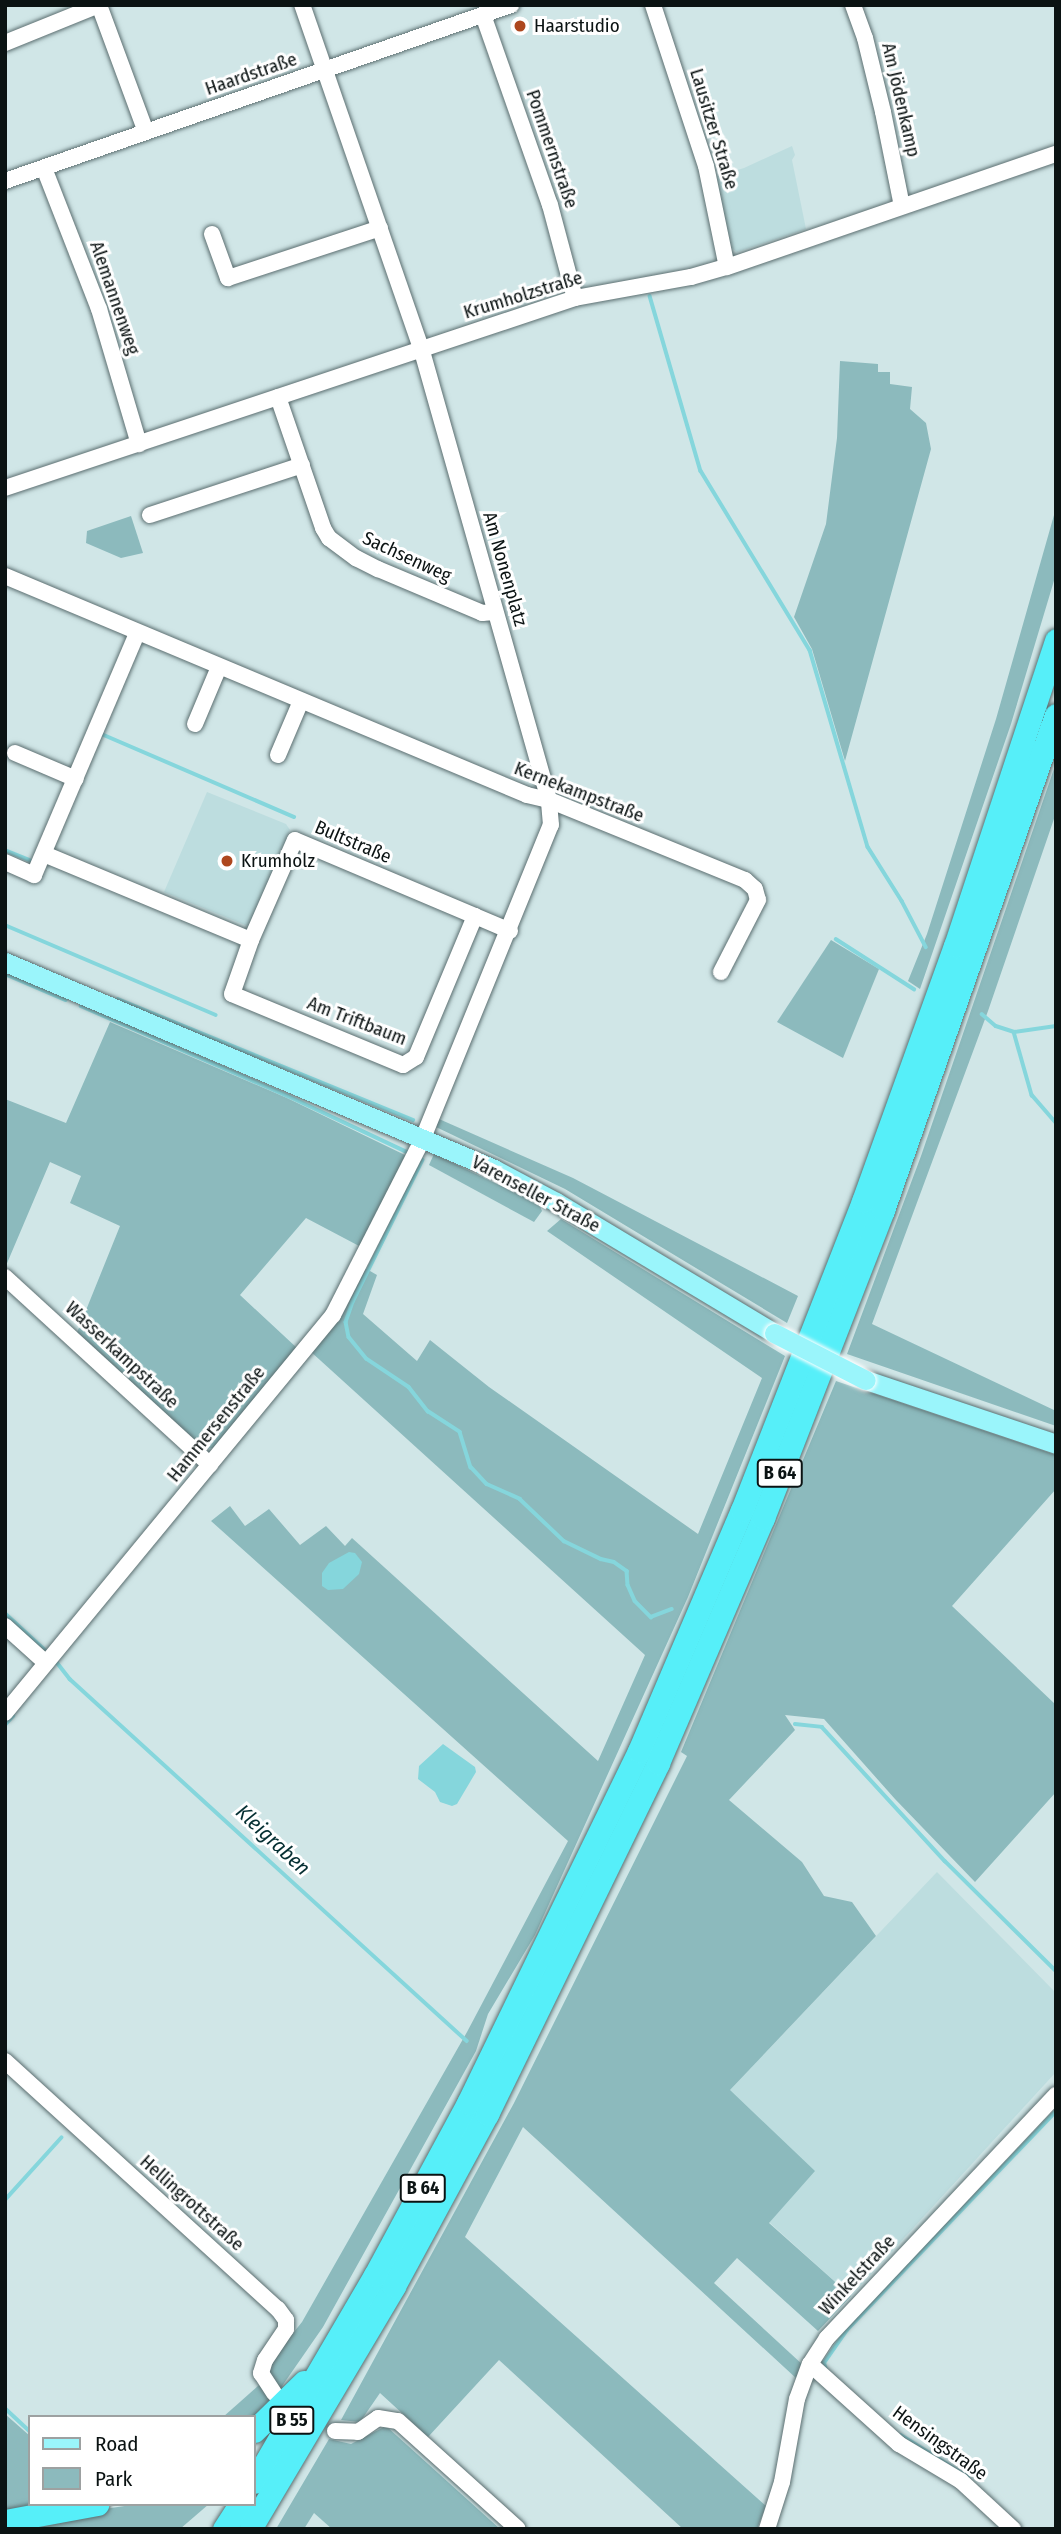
<!DOCTYPE html>
<html>
<head>
<meta charset="utf-8">
<style>
	body { margin:0 }
	#map { position:relative; width:1061px; height:2534px; overflow:hidden; background:#d0e6e7; font-family:"Fira Sans Condensed",sans-serif }
	div>[style] { position:absolute }
	[style*='--x'] { left:calc(var(--x)*1px); top:calc(var(--y)*1px); width:calc(var(--w)*1px); rotate:calc(var(--a)*1deg) }
	.built>* { inset:0; background:#bddddf }
	.green>* { inset:0; background:#8cbabd }
	.water>* { inset:0; background:#85d6dc }
	.stream>* { height:3.5px; margin:-1.75px; padding:0 1.75px; transform-origin:1.75px; border-radius:1.75px; background:#85d6dc }
	.roads { filter:drop-shadow(0 0 2px #5b6e70) drop-shadow(0 0 2px #5b6e70) }
	.minor>* { height:16px; margin:-8px; padding:0 8px; transform-origin:8px; border-radius:8px; background:#fff }
	.major>* { height:19px; margin:-9.5px; padding:0 9.5px; transform-origin:9.5px; border-radius:9.5px; background:#9af5fb }
	.highway>* { height:23px; margin:-11.5px; padding:0 11.5px; transform-origin:11.5px; border-radius:11.5px; background:#56eff9 }
	.bridges { filter:drop-shadow(0 0 2px #fff) drop-shadow(0 0 2px #fff) }
	.major-bridge>* { height:19px; margin:-9.5px; padding:0 9.5px; transform-origin:9.5px; border-radius:9.5px; background:#9af5fb }
	.dots>* { width:19px; height:19px; translate:-50% -50%; box-sizing:border-box; border:4px solid #fff; border-radius:50% }
	span { translate:-50% -50%; white-space:nowrap; text-align:center; line-height:1.15; -webkit-text-stroke:6px #fff; paint-order:stroke }
	.shield-label span { padding:2px 5px; background:#fff; border:2px solid; border-radius:5px; -webkit-text-stroke-width:0 }
	.shield-label { font-size:18px; color:#0b1313; font-weight:700 }
	.poi-label { font-size:19px; color:#0b1313 }
	.left { translate:0 -50%; text-align:left }
	.street-label { font-size:19px; color:#0b1313 }
	.water-label { font-size:21px; color:#052f32; font-style:italic }
	.frame { position:absolute; inset:0; border:7px solid #0b1313; pointer-events:none }
	.legend { position:absolute; left:28px; top:2415px; width:228px; height:91px; box-sizing:border-box; background:#fff; border:2px solid #9da1a1; margin:0; padding:9px 12px; list-style:none; font-size:21px; color:#0b1313 }
	.legend li { display:flex; align-items:center; gap:14px; height:35px }
	.legend b { width:35px; border:2px solid #9da1a1 }
</style>
</head>
<body>
<div id="map">
	<div class="built">
		<div style="clip-path:polygon(792px 146px,795px 155px,792px 160px,806px 229px,737px 252px,729px 246px,714px 177px,744px 168px)"></div>
		<div style="clip-path:polygon(207px 792px,286px 824px,290px 830px,250px 927px,164px 892px)"></div>
		<div style="clip-path:polygon(937px 1872px,1056px 1993px,1056px 2072px,851px 2296px,769px 2222px,730px 2090px)"></div>
	</div>
	<div class="green">
		<div style="clip-path:polygon(840px 361px,878px 364px,878px 372px,890px 372px,890px 384px,912px 387px,910px 409px,926px 423px,931px 449px,845px 761px,812px 649px,794px 617px,826px 524px,837px 438px)"></div>
		<div style="clip-path:polygon(1056px 508px,1056px 574px,1011px 724px,920px 989px,908px 981px,927px 934px,996px 719px)"></div>
		<div style="clip-path:polygon(131px 516px,143px 553px,121px 558px,86px 543px,87px 531px)"></div>
		<div style="clip-path:polygon(1056px 763px,1056px 813px,988px 1011px,872px 1324px,1056px 1411px,1056px 1426px,847px 1354px,921px 1156px)"></div>
		<div style="clip-path:polygon(831px 940px,879px 969px,843px 1058px,777px 1022px)"></div>
		<div style="clip-path:polygon(110px 1022px,287px 1098px,407px 1156px,361px 1247px,306px 1218px,240px 1295px,297px 1348px,213px 1448px,205px 1449px,76px 1335px,120px 1226px,70px 1203px,81px 1176px,50px 1162px,5px 1268px,5px 1099px,66px 1123px)"></div>
		<div style="clip-path:polygon(439px 1119px,573px 1178px,798px 1296px,787px 1323px,565px 1189px,436px 1127px)"></div>
		<div style="clip-path:polygon(434px 1154px,539px 1204px,542px 1211px,534px 1222px,429px 1165px)"></div>
		<div style="clip-path:polygon(561px 1219px,785px 1356px,688px 1597px,535px 1935px,488px 2014px,476px 2051px,323px 2327px,280px 2389px,270px 2373px,270px 2362px,302px 2322px,467px 2032px,568px 1841px,211px 1521px,230px 1506px,245px 1526px,269px 1509px,300px 1545px,326px 1526px,345px 1546px,352px 1538px,598px 1761px,645px 1655px,310px 1351px,363px 1267px,377px 1275px,363px 1314px,417px 1361px,430px 1340px,489px 1387px,698px 1534px,762px 1378px,547px 1231px)"></div>
		<div style="clip-path:polygon(836px 1381px,1056px 1455px,1056px 1489px,952px 1606px,1056px 1705px,1056px 1792px,975px 1882px,895px 1799px,824px 1719px,785px 1715px,795px 1730px,729px 1800px,802px 1862px,824px 1896px,852px 1902px,876px 1936px,730px 2090px,815px 2171px,769px 2223px,851px 2296px,818px 2331px,737px 2258px,714px 2283px,803px 2365px,797px 2379px,523px 2127px,465px 2237px,766px 2506px,757px 2529px,683px 2529px,499px 2360px,428px 2437px,380px 2393px,360px 2422px,341px 2420px,514px 2103px,687px 1756px,681px 1752px)"></div>
		<div style="clip-path:polygon(259px 2385px,273px 2397px,254px 2417px,223px 2417px)"></div>
		<div style="clip-path:polygon(5px 2414px,30px 2436px,30px 2504px,42px 2504px,5px 2512px)"></div>
		<div style="clip-path:polygon(386px 2426px,500px 2529px,332px 2529px,314px 2513px,304px 2529px,276px 2529px,329px 2439px,351px 2444px)"></div>
		<div style="clip-path:polygon(138px 2504px,209px 2504px,180px 2529px,5px 2529px,44px 2518px)"></div>
	</div>
	<div class="water">
		<div style="clip-path:polygon(349px 1552px,355px 1553px,362px 1562px,359px 1574px,343px 1589px,328px 1590px,322px 1586px,322px 1573px,329px 1563px)"></div>
		<div style="clip-path:polygon(443px 1744px,475px 1767px,476px 1772px,457px 1804px,452px 1806px,440px 1802px,435px 1792px,418px 1779px,419px 1766px)"></div>
	</div>
	<div class="stream">
		<div style="--x:650;--y:296;--w:182;--a:73.8"></div>
		<div style="--x:701;--y:471;--w:210;--a:58.7"></div>
		<div style="--x:810;--y:650;--w:205;--a:73.6"></div>
		<div style="--x:868;--y:847;--w:64;--a:57.8"></div>
		<div style="--x:902;--y:901;--w:52;--a:62.4"></div>
		<div style="--x:104;--y:735;--w:207;--a:23.3"></div>
		<div style="--x:5;--y:850;--w:27;--a:22"></div>
		<div style="--x:5;--y:925;--w:229;--a:23.1"></div>
		<div style="--x:836;--y:939;--w:93;--a:32.7"></div>
		<div style="--x:5;--y:974;--w:66;--a:23.1"></div>
		<div style="--x:118;--y:999;--w:319;--a:22.3"></div>
		<div style="--x:81;--y:1006;--w:226;--a:23.5"></div>
		<div style="--x:288;--y:1096;--w:132;--a:25.2"></div>
		<div style="--x:982;--y:1014;--w:18;--a:41"></div>
		<div style="--x:996;--y:1026;--w:19;--a:18"></div>
		<div style="--x:1014;--y:1032;--w:42;--a:-8.1"></div>
		<div style="--x:1014;--y:1032;--w:66;--a:74.1"></div>
		<div style="--x:1032;--y:1095;--w:37;--a:49"></div>
		<div style="--x:423;--y:1160;--w:158;--a:116.2"></div>
		<div style="--x:353;--y:1302;--w:21;--a:109"></div>
		<div style="--x:346;--y:1322;--w:15;--a:79"></div>
		<div style="--x:349;--y:1337;--w:28;--a:51"></div>
		<div style="--x:367;--y:1359;--w:50;--a:33.7"></div>
		<div style="--x:409;--y:1387;--w:31;--a:52"></div>
		<div style="--x:428;--y:1411;--w:38;--a:33"></div>
		<div style="--x:460;--y:1432;--w:37;--a:73"></div>
		<div style="--x:471;--y:1467;--w:23;--a:47"></div>
		<div style="--x:487;--y:1484;--w:36;--a:24"></div>
		<div style="--x:520;--y:1499;--w:61;--a:43.7"></div>
		<div style="--x:564;--y:1541;--w:41;--a:25.9"></div>
		<div style="--x:601;--y:1559;--w:13;--a:13"></div>
		<div style="--x:614;--y:1562;--w:16;--a:35"></div>
		<div style="--x:627;--y:1571;--w:14;--a:86"></div>
		<div style="--x:628;--y:1585;--w:17;--a:66"></div>
		<div style="--x:635;--y:1601;--w:23;--a:45"></div>
		<div style="--x:651;--y:1617;--w:22;--a:-21"></div>
		<div style="--x:5;--y:1613;--w:56;--a:42.8"></div>
		<div style="--x:56;--y:1661;--w:23;--a:52"></div>
		<div style="--x:70;--y:1679;--w:537;--a:42.36"></div>
		<div style="--x:795;--y:1724;--w:27;--a:6"></div>
		<div style="--x:822;--y:1727;--w:182;--a:47.5"></div>
		<div style="--x:945;--y:1861;--w:156;--a:44.7"></div>
		<div style="--x:5;--y:1725;--w:12;--a:-48"></div>
		<div style="--x:5;--y:2200;--w:84;--a:-47.9"></div>
		<div style="--x:826;--y:2370;--w:7;--a:-106"></div>
		<div style="--x:824;--y:2363;--w:40;--a:-55.1"></div>
		<div style="--x:847;--y:2330;--w:303;--a:-46.3"></div>
		<div style="--x:5;--y:2408;--w:34;--a:43"></div>
		<div style="--x:901;--y:2435;--w:79;--a:32.1"></div>
	</div>
	<div class="roads">
		<div class="minor">
			<div style="--x:99;--y:5;--w:135;--a:69.7"></div>
			<div style="--x:653;--y:5;--w:169;--a:71.8"></div>
			<div style="--x:706;--y:166;--w:103;--a:78.3"></div>
			<div style="--x:853;--y:5;--w:35;--a:70"></div>
			<div style="--x:865;--y:38;--w:76;--a:76.3"></div>
			<div style="--x:883;--y:112;--w:96;--a:78.6"></div>
			<div style="--x:483;--y:15;--w:201;--a:70.6"></div>
			<div style="--x:550;--y:205;--w:96;--a:75"></div>
			<div style="--x:5;--y:43;--w:101;--a:-22"></div>
			<div style="--x:44;--y:168;--w:151;--a:68.7"></div>
			<div style="--x:99;--y:309;--w:141;--a:73.5"></div>
			<div style="--x:5;--y:181;--w:536;--a:-19.18"></div>
			<div style="--x:212;--y:234;--w:47;--a:70"></div>
			<div style="--x:228;--y:278;--w:160;--a:-18.2"></div>
			<div style="--x:278;--y:397;--w:139;--a:71"></div>
			<div style="--x:323;--y:528;--w:12;--a:59"></div>
			<div style="--x:329;--y:538;--w:34;--a:37"></div>
			<div style="--x:356;--y:558;--w:25;--a:27"></div>
			<div style="--x:378;--y:569;--w:113;--a:22.9"></div>
			<div style="--x:482;--y:613;--w:13;--a:-4"></div>
			<div style="--x:5;--y:488;--w:601;--a:-18.43"></div>
			<div style="--x:575;--y:298;--w:118;--a:-10.3"></div>
			<div style="--x:691;--y:277;--w:37;--a:-16"></div>
			<div style="--x:727;--y:267;--w:348;--a:-19"></div>
			<div style="--x:150;--y:515;--w:160;--a:-18.2"></div>
			<div style="--x:5;--y:576;--w:566;--a:22.76"></div>
			<div style="--x:527;--y:795;--w:23;--a:13"></div>
			<div style="--x:549;--y:800;--w:212;--a:22.2"></div>
			<div style="--x:745;--y:880;--w:13;--a:42"></div>
			<div style="--x:755;--y:889;--w:11;--a:75"></div>
			<div style="--x:758;--y:900;--w:81;--a:117.2"></div>
			<div style="--x:195;--y:724;--w:62;--a:-67.2"></div>
			<div style="--x:15;--y:753;--w:66;--a:23.1"></div>
			<div style="--x:278;--y:755;--w:59;--a:-66.9"></div>
			<div style="--x:44;--y:854;--w:224;--a:22.6"></div>
			<div style="--x:5;--y:862;--w:32;--a:24"></div>
			<div style="--x:34;--y:875;--w:263;--a:-66.9"></div>
			<div style="--x:475;--y:916;--w:153;--a:112.7"></div>
			<div style="--x:416;--y:1057;--w:15;--a:148"></div>
			<div style="--x:403;--y:1065;--w:185;--a:-157.5"></div>
			<div style="--x:232;--y:994;--w:57;--a:-70.6"></div>
			<div style="--x:251;--y:940;--w:109;--a:-66.3"></div>
			<div style="--x:295;--y:840;--w:195;--a:22.9"></div>
			<div style="--x:475;--y:916;--w:38;--a:23"></div>
			<div style="--x:5;--y:1277;--w:278;--a:42.5"></div>
			<div style="--x:5;--y:1626;--w:55;--a:42.1"></div>
			<div style="--x:5;--y:1713;--w:516;--a:-50.51"></div>
			<div style="--x:333;--y:1315;--w:199;--a:-63"></div>
			<div style="--x:423;--y:1138;--w:338;--a:-67.8"></div>
			<div style="--x:551;--y:825;--w:25;--a:-95"></div>
			<div style="--x:549;--y:800;--w:470;--a:-105.8"></div>
			<div style="--x:421;--y:348;--w:363;--a:-109.1"></div>
			<div style="--x:5;--y:2061;--w:369;--a:42.3"></div>
			<div style="--x:278;--y:2309;--w:14;--a:54"></div>
			<div style="--x:286;--y:2320;--w:9;--a:90"></div>
			<div style="--x:286;--y:2329;--w:37;--a:124"></div>
			<div style="--x:265;--y:2360;--w:14;--a:107"></div>
			<div style="--x:261;--y:2373;--w:24;--a:57"></div>
			<div style="--x:810;--y:2364;--w:120;--a:42"></div>
			<div style="--x:899;--y:2444;--w:72;--a:30.8"></div>
			<div style="--x:961;--y:2481;--w:71;--a:42.7"></div>
			<div style="--x:335;--y:2431;--w:23;--a:2"></div>
			<div style="--x:358;--y:2432;--w:24;--a:-35"></div>
			<div style="--x:378;--y:2418;--w:20;--a:9"></div>
			<div style="--x:398;--y:2421;--w:161;--a:42"></div>
			<div style="--x:767;--y:2529;--w:49;--a:-72.3"></div>
			<div style="--x:782;--y:2482;--w:84;--a:-79.8"></div>
			<div style="--x:797;--y:2399;--w:37;--a:-70"></div>
			<div style="--x:810;--y:2364;--w:31;--a:-57"></div>
			<div style="--x:827;--y:2338;--w:334;--a:-46.7"></div>
		</div>
		<div class="major">
			<div style="--x:5;--y:962;--w:531;--a:22.94"></div>
			<div style="--x:494;--y:1169;--w:70;--a:28"></div>
			<div style="--x:556;--y:1202;--w:254;--a:31"></div>
			<div style="--x:866;--y:1380;--w:200;--a:18.6"></div>
		</div>
		<div class="highway">
			<div style="--x:254;--y:2431;--w:70;--a:-44.4"></div>
			<div style="--x:254;--y:2482;--w:240;--a:-59.7"></div>
			<div style="--x:375;--y:2275;--w:196;--a:-61.6"></div>
			<div style="--x:468;--y:2103;--w:391;--a:-64.1"></div>
			<div style="--x:639;--y:1751;--w:262;--a:-66.9"></div>
			<div style="--x:742;--y:1510;--w:332;--a:-68.6"></div>
			<div style="--x:863;--y:1201;--w:271;--a:-70.2"></div>
			<div style="--x:955;--y:946;--w:322;--a:-71.7"></div>
			<div style="--x:5;--y:2521;--w:94;--a:-10.5"></div>
			<div style="--x:224;--y:2529;--w:30;--a:-57"></div>
			<div style="--x:250;--y:2529;--w:282;--a:-59.3"></div>
			<div style="--x:394;--y:2286;--w:196;--a:-61.6"></div>
			<div style="--x:487;--y:2114;--w:390;--a:-64"></div>
			<div style="--x:658;--y:1763;--w:267;--a:-66.8"></div>
			<div style="--x:763;--y:1518;--w:331;--a:-68.7"></div>
			<div style="--x:883;--y:1210;--w:524;--a:-70.74"></div>
		</div>
	</div>
	<div class="bridges">
		<div class="major-bridge">
			<div style="--x:774;--y:1333;--w:103;--a:27.1"></div>
		</div>
	</div>
	<div class="dots">
		<div style="left:520px;top:26px;background:#ad471e"></div>
		<div style="left:227px;top:861px;background:#ad471e"></div>
	</div>
	<div class="shield-label">
		<span style="left:780px;top:1473px">B 64</span>
		<span style="left:423px;top:2188px">B 64</span>
		<span style="left:292px;top:2420px">B 55</span>
	</div>
	<div class="poi-label">
		<span class="left" style="left:534px;top:26px">Haarstudio</span>
		<span class="left" style="left:241px;top:861px">Krumholz</span>
	</div>
	<div class="street-label">
		<span style="left:251px;top:74px;rotate:-19deg">Haardstraße</span>
		<span style="left:901px;top:100px;rotate:77deg">Am Jödenkamp</span>
		<span style="left:714px;top:129px;rotate:73deg">Lausitzer Straße</span>
		<span style="left:552px;top:149px;rotate:71deg">Pommernstraße</span>
		<span style="left:523px;top:295px;rotate:-17deg">Krumholzstraße</span>
		<span style="left:115px;top:298px;rotate:71deg">Alemannenweg</span>
		<span style="left:407px;top:557px;rotate:25deg">Sachsenweg</span>
		<span style="left:505px;top:569px;rotate:74deg">Am Nonenplatz</span>
		<span style="left:579px;top:792px;rotate:21deg">Kernekampstraße</span>
		<span style="left:353px;top:842px;rotate:23deg">Bultstraße</span>
		<span style="left:357px;top:1021px;rotate:21deg">Am Triftbaum</span>
		<span style="left:536px;top:1194px;rotate:28deg">Varenseller Straße</span>
		<span style="left:122px;top:1355px;rotate:43deg">Wasserkampstraße</span>
		<span style="left:216px;top:1424px;rotate:-51deg">Hammersenstraße</span>
		<span style="left:192px;top:2203px;rotate:42deg">Hellingrottstraße</span>
		<span style="left:857px;top:2275px;rotate:-47deg">Winkelstraße</span>
		<span style="left:940px;top:2443px;rotate:36deg">Hensingstraße</span>
	</div>
	<div class="water-label">
		<span style="left:273px;top:1840px;rotate:43deg">Kleigraben</span>
	</div>
	<div class="frame"></div>
	<ul class="legend">
	<li><b style="height:9px;background:#9af5fb"></b>Road</li>
	<li><b style="height:19px;background:#8cbabd"></b>Park</li>
	</ul>
</div>
</body>
</html>
